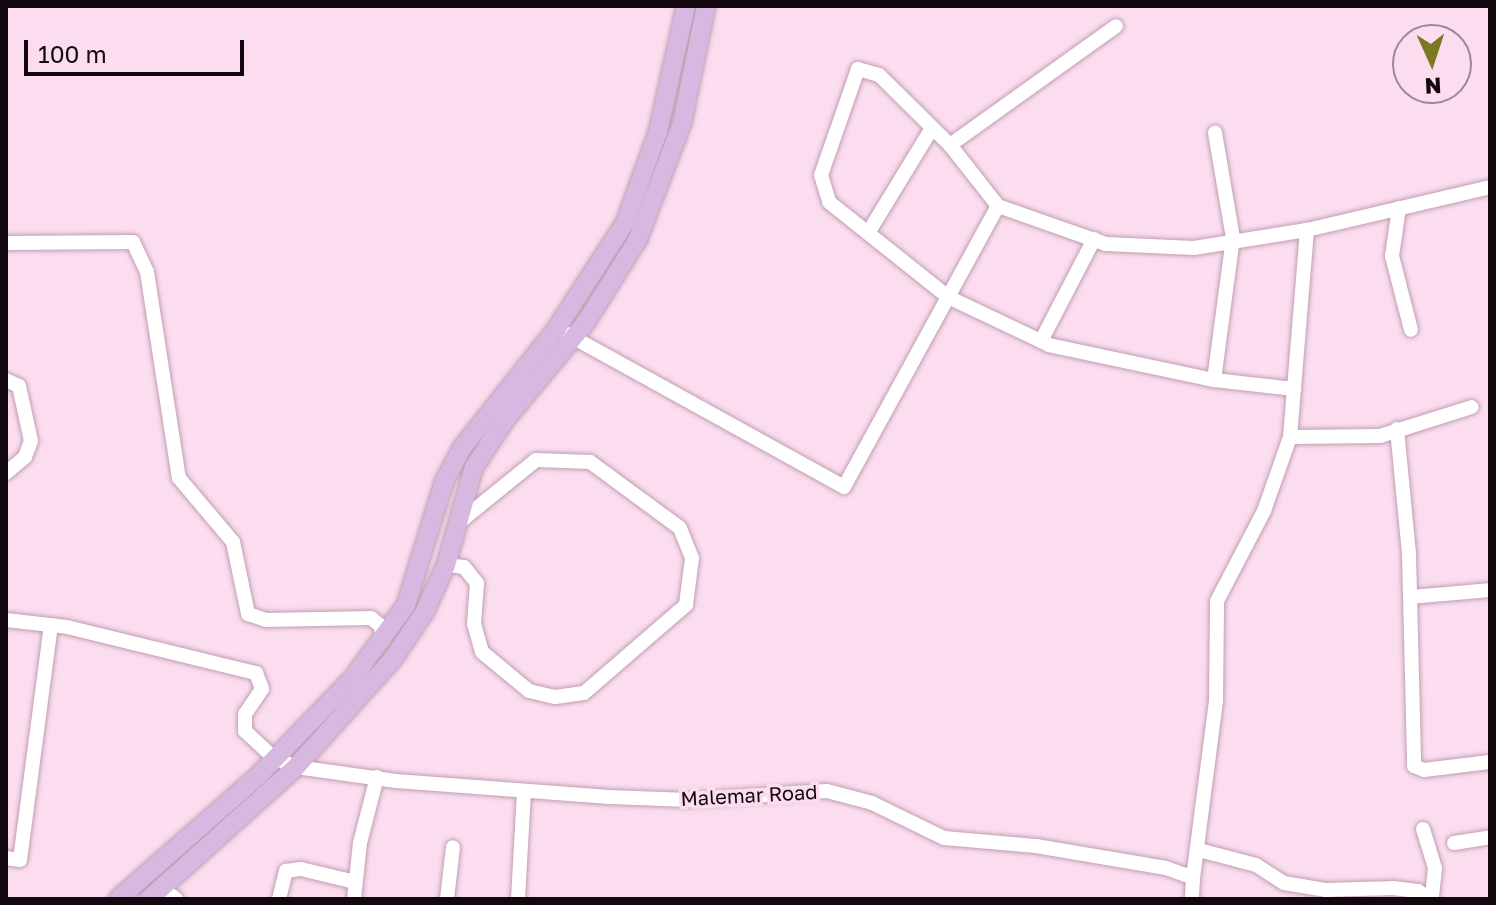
<!DOCTYPE html>
<html>
<head>
<meta charset="utf-8">
<style>
	body { margin:0 }
	#map { position:relative; width:1496px; height:905px; overflow:hidden; background:#fbddef; font-family:"Golos Text",sans-serif }
	div>[style] { position:absolute }
	[style*='--x'] { left:calc(var(--x)*1px); top:calc(var(--y)*1px); width:calc(var(--w)*1px); rotate:calc(var(--a)*1deg) }
	.roads { filter:drop-shadow(0 0 2px #c09eb2) drop-shadow(0 0 2px #c09eb2) }
	.minor>* { height:14px; margin:-7px; padding:0 7px; transform-origin:7px; border-radius:7px; background:#fff }
	.major>* { height:18px; margin:-9px; padding:0 9px; transform-origin:9px; border-radius:9px; background:#d6b8e1 }
	span { translate:-50% -50%; white-space:nowrap; text-align:center; line-height:1.15; -webkit-text-stroke:7px #fbddef; paint-order:stroke }
	.street-label { font-size:20px; color:#13080f }
	.frame { position:absolute; inset:0; border:8px solid #13080f; pointer-events:none }
	.north { position:absolute; left:1392px; top:24px; width:80px; height:80px; box-sizing:border-box; background:#fbddef; border:2px solid #9e8895; border-radius:50%; rotate:177deg; font-size:22px; font-weight:700; line-height:32px; text-align:center; color:#13080f }
	.north::after { content:''; display:block; margin:auto; width:28px; height:36px; background:#7c7a21; clip-path:polygon(50% 0,100% 100%,50% 72%,0 100%) }
	.scale { position:absolute; left:24px; top:40px; width:220px; height:36px; box-sizing:border-box; border:4px solid #13080f; border-top:0; padding-left:10px; font-size:24px; line-height:28px; white-space:nowrap; color:#13080f; -webkit-text-stroke:6px #fbddef; paint-order:stroke }
</style>
</head>
<body>
<div id="map">
	<div class="roads">
		<div class="minor">
			<div style="--x:950;--y:145;--w:100;--a:-135.4"></div>
			<div style="--x:879;--y:75;--w:22;--a:-164"></div>
			<div style="--x:858;--y:69;--w:112;--a:109.2"></div>
			<div style="--x:821;--y:175;--w:28;--a:73"></div>
			<div style="--x:829;--y:202;--w:152;--a:38.6"></div>
			<div style="--x:948;--y:297;--w:112;--a:25.4"></div>
			<div style="--x:1049;--y:345;--w:169;--a:12"></div>
			<div style="--x:1214;--y:380;--w:143;--a:-82.4"></div>
			<div style="--x:1233;--y:238;--w:107;--a:-99.7"></div>
			<div style="--x:998;--y:206;--w:114;--a:19.4"></div>
			<div style="--x:1106;--y:244;--w:88;--a:2.6"></div>
			<div style="--x:1194;--y:248;--w:114;--a:-9.1"></div>
			<div style="--x:1307;--y:230;--w:188;--a:-13.2"></div>
			<div style="--x:1399;--y:208;--w:49;--a:98.3"></div>
			<div style="--x:1392;--y:256;--w:76;--a:75.6"></div>
			<div style="--x:868;--y:233;--w:123;--a:-58.6"></div>
			<div style="--x:6;--y:243;--w:127;--a:-0.5"></div>
			<div style="--x:133;--y:242;--w:33;--a:65"></div>
			<div style="--x:147;--y:272;--w:208;--a:81.2"></div>
			<div style="--x:179;--y:478;--w:84;--a:49.8"></div>
			<div style="--x:233;--y:542;--w:74;--a:78.2"></div>
			<div style="--x:248;--y:614;--w:19;--a:18"></div>
			<div style="--x:266;--y:620;--w:105;--a:-1.1"></div>
			<div style="--x:371;--y:618;--w:13;--a:39"></div>
			<div style="--x:381;--y:626;--w:15;--a:86"></div>
			<div style="--x:567;--y:334;--w:316;--a:28.9"></div>
			<div style="--x:844;--y:487;--w:320;--a:-61.3"></div>
			<div style="--x:998;--y:206;--w:78;--a:-128.2"></div>
			<div style="--x:950;--y:145;--w:204;--a:-35.6"></div>
			<div style="--x:1041;--y:341;--w:115;--a:-62.5"></div>
			<div style="--x:6;--y:380;--w:14;--a:25"></div>
			<div style="--x:19;--y:386;--w:56;--a:77.7"></div>
			<div style="--x:31;--y:441;--w:17;--a:111"></div>
			<div style="--x:25;--y:457;--w:25;--a:140"></div>
			<div style="--x:1214;--y:380;--w:81;--a:6.4"></div>
			<div style="--x:1397;--y:429;--w:126;--a:84.5"></div>
			<div style="--x:1409;--y:554;--w:212;--a:88.6"></div>
			<div style="--x:1414;--y:766;--w:11;--a:22"></div>
			<div style="--x:1424;--y:770;--w:66;--a:-6.9"></div>
			<div style="--x:1290;--y:437;--w:90;--a:-0.6"></div>
			<div style="--x:1380;--y:436;--w:96;--a:-17.5"></div>
			<div style="--x:446;--y:565;--w:18;--a:6"></div>
			<div style="--x:464;--y:567;--w:21;--a:51"></div>
			<div style="--x:477;--y:583;--w:41;--a:94.2"></div>
			<div style="--x:474;--y:624;--w:29;--a:74"></div>
			<div style="--x:482;--y:652;--w:61;--a:39.7"></div>
			<div style="--x:529;--y:691;--w:27;--a:13"></div>
			<div style="--x:555;--y:697;--w:29;--a:-8"></div>
			<div style="--x:584;--y:693;--w:135;--a:-40.8"></div>
			<div style="--x:686;--y:605;--w:47;--a:-82.7"></div>
			<div style="--x:692;--y:558;--w:32;--a:-112"></div>
			<div style="--x:680;--y:528;--w:112;--a:-143.7"></div>
			<div style="--x:590;--y:462;--w:54;--a:-177.9"></div>
			<div style="--x:536;--y:460;--w:102;--a:141"></div>
			<div style="--x:1410;--y:597;--w:80;--a:-5"></div>
			<div style="--x:6;--y:620;--w:61;--a:6.5"></div>
			<div style="--x:67;--y:627;--w:195;--a:13.7"></div>
			<div style="--x:256;--y:673;--w:17;--a:69"></div>
			<div style="--x:262;--y:689;--w:30;--a:124"></div>
			<div style="--x:245;--y:714;--w:17;--a:90"></div>
			<div style="--x:245;--y:731;--w:40;--a:43"></div>
			<div style="--x:274;--y:758;--w:24;--a:22"></div>
			<div style="--x:296;--y:767;--w:101;--a:8"></div>
			<div style="--x:396;--y:781;--w:214;--a:4.3"></div>
			<div style="--x:609;--y:797;--w:79;--a:2.2"></div>
			<div style="--x:688;--y:800;--w:139;--a:-3.7"></div>
			<div style="--x:827;--y:791;--w:47;--a:14.9"></div>
			<div style="--x:872;--y:803;--w:80;--a:25.9"></div>
			<div style="--x:944;--y:838;--w:92;--a:5"></div>
			<div style="--x:1036;--y:846;--w:132;--a:9.6"></div>
			<div style="--x:1166;--y:868;--w:29;--a:20"></div>
			<div style="--x:1193;--y:878;--w:21;--a:93"></div>
			<div style="--x:1423;--y:829;--w:41;--a:72.9"></div>
			<div style="--x:1435;--y:868;--w:31;--a:96"></div>
			<div style="--x:1454;--y:843;--w:36;--a:-9"></div>
			<div style="--x:1199;--y:850;--w:59;--a:14.7"></div>
			<div style="--x:1256;--y:865;--w:33;--a:33"></div>
			<div style="--x:1284;--y:883;--w:43;--a:9.5"></div>
			<div style="--x:1326;--y:890;--w:67;--a:-1.7"></div>
			<div style="--x:1393;--y:888;--w:25;--a:7"></div>
			<div style="--x:1418;--y:891;--w:14;--a:36"></div>
			<div style="--x:6;--y:858;--w:14;--a:8"></div>
			<div style="--x:20;--y:860;--w:237;--a:-82.5"></div>
			<div style="--x:1193;--y:878;--w:177;--a:-82.6"></div>
			<div style="--x:1216;--y:702;--w:101;--a:-89.4"></div>
			<div style="--x:1217;--y:601;--w:102;--a:-62.4"></div>
			<div style="--x:1264;--y:511;--w:78;--a:-70.6"></div>
			<div style="--x:1290;--y:437;--w:208;--a:-85.3"></div>
			<div style="--x:162;--y:888;--w:18;--a:38"></div>
			<div style="--x:279;--y:899;--w:29;--a:-76"></div>
			<div style="--x:286;--y:871;--w:15;--a:-8"></div>
			<div style="--x:301;--y:869;--w:56;--a:13.5"></div>
			<div style="--x:354;--y:899;--w:56;--a:-83.9"></div>
			<div style="--x:360;--y:843;--w:68;--a:-75.6"></div>
			<div style="--x:447;--y:899;--w:52;--a:-83.4"></div>
			<div style="--x:518;--y:899;--w:106;--a:-86.8"></div>
		</div>
		<div class="major">
			<div style="--x:118;--y:899;--w:188;--a:-41.3"></div>
			<div style="--x:259;--y:775;--w:135;--a:-45.9"></div>
			<div style="--x:353;--y:678;--w:90;--a:-54"></div>
			<div style="--x:406;--y:605;--w:129;--a:-72.8"></div>
			<div style="--x:444;--y:482;--w:38;--a:-62"></div>
			<div style="--x:462;--y:448;--w:153;--a:-51.6"></div>
			<div style="--x:557;--y:328;--w:125;--a:-57.1"></div>
			<div style="--x:625;--y:223;--w:97;--a:-70.1"></div>
			<div style="--x:658;--y:132;--w:129;--a:-77.5"></div>
			<div style="--x:149;--y:899;--w:198;--a:-41.9"></div>
			<div style="--x:296;--y:767;--w:145;--a:-48.1"></div>
			<div style="--x:393;--y:659;--w:58;--a:-56.3"></div>
			<div style="--x:425;--y:611;--w:51;--a:-65.5"></div>
			<div style="--x:446;--y:565;--w:102;--a:-74.1"></div>
			<div style="--x:474;--y:467;--w:56;--a:-56.6"></div>
			<div style="--x:505;--y:420;--w:127;--a:-50.4"></div>
			<div style="--x:586;--y:322;--w:98;--a:-57.9"></div>
			<div style="--x:638;--y:239;--w:124;--a:-69.2"></div>
			<div style="--x:682;--y:123;--w:119;--a:-78.4"></div>
		</div>
	</div>
	<div class="street-label">
		<span style="left:749px;top:795px;rotate:-3deg">Malemar Road</span>
	</div>
	<div class="frame"></div>
	<div class="north">N</div>
	<div class="scale">100 m</div>
</div>
</body>
</html>
